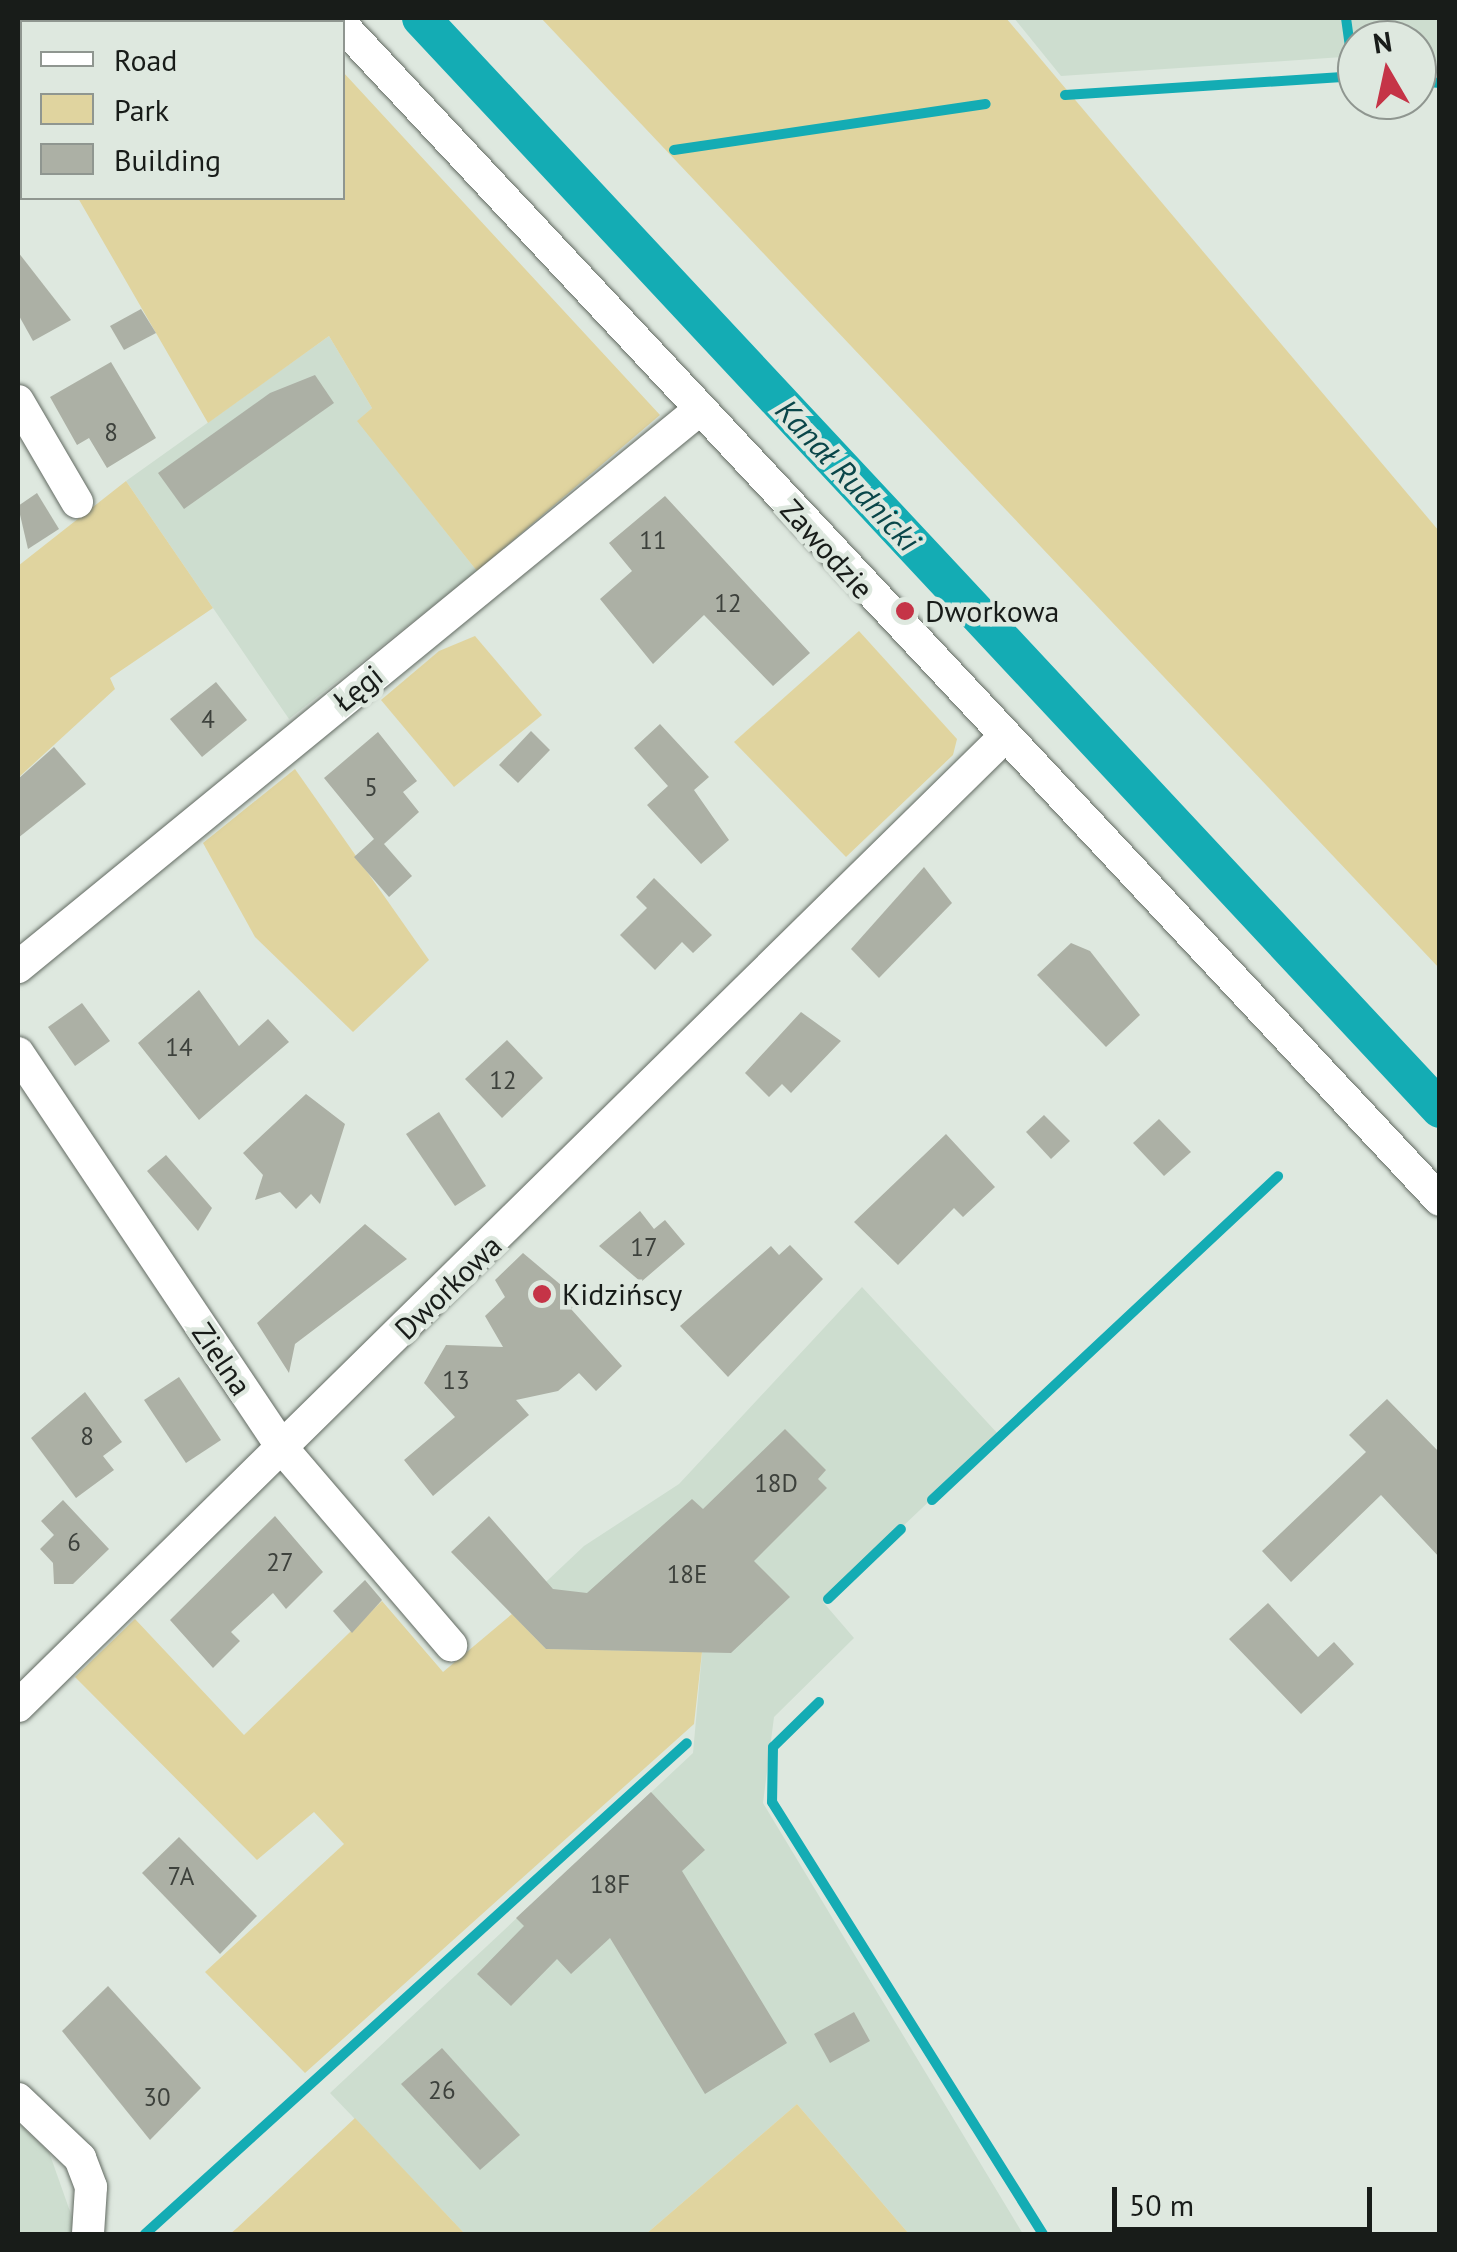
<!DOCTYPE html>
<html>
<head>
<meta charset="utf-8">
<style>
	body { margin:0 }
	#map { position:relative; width:1457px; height:2252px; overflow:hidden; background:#dee8df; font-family:"PT Sans",sans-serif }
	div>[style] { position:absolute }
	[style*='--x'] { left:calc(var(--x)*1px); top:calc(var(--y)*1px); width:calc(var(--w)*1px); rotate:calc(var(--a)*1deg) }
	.built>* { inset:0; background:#cdddcf }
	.green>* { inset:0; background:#e0d49f }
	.stream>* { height:10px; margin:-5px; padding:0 5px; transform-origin:5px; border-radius:5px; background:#14acb4 }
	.canal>* { height:38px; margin:-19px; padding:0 19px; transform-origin:19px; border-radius:19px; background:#14acb4 }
	.building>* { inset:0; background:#acb0a5 }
	.roads { filter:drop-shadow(0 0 2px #626a62) drop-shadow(0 0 2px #626a62) }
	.street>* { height:32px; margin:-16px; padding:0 16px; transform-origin:16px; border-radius:16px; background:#fff }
	.secondary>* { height:45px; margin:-22.5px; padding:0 22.5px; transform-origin:22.5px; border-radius:22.5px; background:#fff }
	.dots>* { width:28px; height:28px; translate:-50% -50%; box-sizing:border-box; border:5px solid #dee8df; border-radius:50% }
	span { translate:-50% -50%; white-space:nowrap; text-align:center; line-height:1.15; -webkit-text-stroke:9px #dee8df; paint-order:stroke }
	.number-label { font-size:25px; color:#3d413c }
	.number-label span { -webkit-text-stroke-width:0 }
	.street-label { font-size:30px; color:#181c19 }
	.poi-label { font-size:30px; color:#181c19 }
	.left { translate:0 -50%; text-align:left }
	.water-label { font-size:32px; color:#0a4649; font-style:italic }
	.frame { position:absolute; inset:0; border:20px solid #181c19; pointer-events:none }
	.legend { position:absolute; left:20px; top:20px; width:325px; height:180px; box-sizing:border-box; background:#dee8df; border:2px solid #8f9690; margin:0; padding:12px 18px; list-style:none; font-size:30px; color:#181c19 }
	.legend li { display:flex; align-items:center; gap:20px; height:50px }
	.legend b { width:50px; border:2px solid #8f9690 }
	.north { position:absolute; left:1337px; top:20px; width:100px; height:100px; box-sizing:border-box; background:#dee8df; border:2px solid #8f9690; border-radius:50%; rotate:351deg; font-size:28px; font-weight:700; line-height:40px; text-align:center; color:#181c19 }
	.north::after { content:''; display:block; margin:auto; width:35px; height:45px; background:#c53447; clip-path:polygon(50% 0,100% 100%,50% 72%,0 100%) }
	.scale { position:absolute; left:1112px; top:2187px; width:260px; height:45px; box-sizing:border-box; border:5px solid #181c19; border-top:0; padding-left:12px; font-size:30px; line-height:35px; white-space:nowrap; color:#181c19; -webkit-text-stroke:8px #dee8df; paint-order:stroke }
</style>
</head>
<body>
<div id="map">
	<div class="built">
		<div style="clip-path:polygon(1014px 18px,1439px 18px,1439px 62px,1417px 61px,1417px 40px,1357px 40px,1357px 56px,1061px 76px)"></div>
		<div style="clip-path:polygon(329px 336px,372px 408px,358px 421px,477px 571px,289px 719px,126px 481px)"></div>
		<div style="clip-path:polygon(862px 1287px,999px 1435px,823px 1602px,854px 1638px,774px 1717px,763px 1803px,1023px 2234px,909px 2234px,797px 2104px,646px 2234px,465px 2234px,330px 2093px,693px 1753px,702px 1653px,546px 1649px,512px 1614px,584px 1546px,679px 1484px)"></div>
		<div style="clip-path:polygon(18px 2123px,49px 2152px,78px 2234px,18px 2234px)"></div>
	</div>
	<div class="green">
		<div style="clip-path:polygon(154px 18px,295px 18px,300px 22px,141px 22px)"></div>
		<div style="clip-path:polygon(541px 18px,1006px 18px,1439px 531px,1439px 968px)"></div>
		<div style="clip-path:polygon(343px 72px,660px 415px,477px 571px,357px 421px,372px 408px,329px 336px,208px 423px,78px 198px,342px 198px)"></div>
		<div style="clip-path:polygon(126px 481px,213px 608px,110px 678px,115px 689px,18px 778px,18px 566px)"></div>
		<div style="clip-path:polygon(859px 631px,957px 739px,953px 755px,846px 857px,734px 742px)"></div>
		<div style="clip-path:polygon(475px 636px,542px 715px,454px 787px,381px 700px,439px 651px)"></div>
		<div style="clip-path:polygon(295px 769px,429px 960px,353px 1032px,255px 937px,203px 843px)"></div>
		<div style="clip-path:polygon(382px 1601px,443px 1672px,512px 1614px,546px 1649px,702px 1652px,694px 1724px,305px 2073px,205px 1972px,344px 1844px,314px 1812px,257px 1860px,75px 1677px,135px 1619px,244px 1735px)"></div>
		<div style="clip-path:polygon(797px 2104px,909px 2234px,646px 2234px)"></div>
		<div style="clip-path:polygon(355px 2118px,465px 2234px,230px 2234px,237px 2228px)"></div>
	</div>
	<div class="stream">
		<div style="--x:1346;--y:18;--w:59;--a:82.1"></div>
		<div style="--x:1417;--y:81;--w:23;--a:5"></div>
		<div style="--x:1065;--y:95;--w:293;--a:-3.7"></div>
		<div style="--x:674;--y:150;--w:315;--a:-8.4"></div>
		<div style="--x:932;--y:1500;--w:474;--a:-43.1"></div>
		<div style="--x:828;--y:1599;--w:101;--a:-43.8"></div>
		<div style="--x:819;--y:1702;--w:64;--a:135.6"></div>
		<div style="--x:773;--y:1747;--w:55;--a:91"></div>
		<div style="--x:772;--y:1802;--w:510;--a:57.9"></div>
		<div style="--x:145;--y:2234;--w:731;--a:-42.17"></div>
	</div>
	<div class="canal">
		<div style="--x:421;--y:18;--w:1493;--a:46.95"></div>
	</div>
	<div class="building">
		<div style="clip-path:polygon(18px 252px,71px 320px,33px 341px,18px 314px)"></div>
		<div style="clip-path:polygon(141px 309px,156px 333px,124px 350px,110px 326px)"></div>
		<div style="clip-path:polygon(111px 362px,156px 438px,107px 468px,89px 438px,77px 445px,50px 397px)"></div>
		<div style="clip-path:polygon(315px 375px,334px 403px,184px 509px,158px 473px,270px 393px)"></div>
		<div style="clip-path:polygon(37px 493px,59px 529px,28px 549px,18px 506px)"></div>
		<div style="clip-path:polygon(665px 496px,810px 653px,773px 686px,704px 615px,653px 664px,600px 599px,632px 571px,609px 543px)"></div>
		<div style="clip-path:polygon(216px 682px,247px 720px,202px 757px,170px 719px)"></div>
		<div style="clip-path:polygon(660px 724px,709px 777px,694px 790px,729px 840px,701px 864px,647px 805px,668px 786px,634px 748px)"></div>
		<div style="clip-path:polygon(531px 731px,550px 750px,518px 783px,499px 765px)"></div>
		<div style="clip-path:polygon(378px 732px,417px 781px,403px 792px,419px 812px,384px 844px,412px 876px,389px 897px,354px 857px,374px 839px,324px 778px)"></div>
		<div style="clip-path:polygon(54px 747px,86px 784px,18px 838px,18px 779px)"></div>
		<div style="clip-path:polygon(924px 867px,952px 903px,879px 978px,851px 949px)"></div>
		<div style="clip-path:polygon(654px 878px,712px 935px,693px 953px,682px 942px,655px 970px,620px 935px,647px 908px,636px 897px)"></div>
		<div style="clip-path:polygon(1071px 943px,1090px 951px,1140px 1015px,1106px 1047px,1037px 975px)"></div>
		<div style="clip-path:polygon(199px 990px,239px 1046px,268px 1019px,289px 1042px,199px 1120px,138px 1043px)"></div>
		<div style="clip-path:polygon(82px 1003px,110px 1041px,75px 1066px,48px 1027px)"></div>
		<div style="clip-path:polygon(801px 1012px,841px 1041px,791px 1093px,782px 1084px,769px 1097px,745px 1073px)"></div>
		<div style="clip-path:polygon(507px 1040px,543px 1078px,502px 1118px,465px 1079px)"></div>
		<div style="clip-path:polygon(306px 1094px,345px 1124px,320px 1204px,311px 1194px,296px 1209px,280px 1192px,255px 1200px,263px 1175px,243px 1153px)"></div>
		<div style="clip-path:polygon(439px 1112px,486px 1186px,455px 1206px,406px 1134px)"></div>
		<div style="clip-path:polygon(1044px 1115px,1070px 1141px,1051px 1159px,1026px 1132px)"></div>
		<div style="clip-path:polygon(1159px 1119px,1191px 1152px,1164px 1176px,1133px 1143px)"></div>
		<div style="clip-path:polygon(946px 1134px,995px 1187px,963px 1217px,954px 1208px,898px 1265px,854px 1222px)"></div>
		<div style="clip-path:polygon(166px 1155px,212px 1208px,198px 1231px,147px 1171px)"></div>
		<div style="clip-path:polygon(640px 1211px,654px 1229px,665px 1220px,685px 1244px,641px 1282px,599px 1246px)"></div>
		<div style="clip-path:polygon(365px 1224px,407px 1259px,295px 1344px,289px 1373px,257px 1323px)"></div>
		<div style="clip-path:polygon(790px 1245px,823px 1279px,728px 1377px,680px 1326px,771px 1246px,779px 1255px)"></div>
		<div style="clip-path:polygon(523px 1253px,580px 1301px,571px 1309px,622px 1366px,596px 1391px,579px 1373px,558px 1391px,516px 1400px,529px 1415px,433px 1496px,404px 1460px,455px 1417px,424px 1383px,446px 1345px,503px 1347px,485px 1316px,505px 1297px,495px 1280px)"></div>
		<div style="clip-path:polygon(179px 1377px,221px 1440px,186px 1463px,144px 1400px)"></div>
		<div style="clip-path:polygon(85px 1392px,122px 1442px,103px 1456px,114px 1470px,76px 1498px,31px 1438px)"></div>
		<div style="clip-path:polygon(1387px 1399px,1440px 1453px,1440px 1558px,1381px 1495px,1291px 1582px,1262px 1551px,1366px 1452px,1349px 1435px)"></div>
		<div style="clip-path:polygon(785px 1429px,826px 1470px,818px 1479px,827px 1488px,754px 1561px,790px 1597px,731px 1653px,546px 1649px,451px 1552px,489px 1516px,553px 1589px,587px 1593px,692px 1499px,703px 1509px)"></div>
		<div style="clip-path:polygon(63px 1500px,109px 1549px,73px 1584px,54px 1584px,53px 1563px,40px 1549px,54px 1535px,41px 1521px)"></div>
		<div style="clip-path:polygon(275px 1516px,323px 1572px,286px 1609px,273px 1593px,231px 1632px,240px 1641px,213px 1668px,170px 1620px)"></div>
		<div style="clip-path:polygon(365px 1580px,382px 1600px,352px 1633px,333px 1611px)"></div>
		<div style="clip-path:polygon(1268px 1603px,1318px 1657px,1334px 1642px,1354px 1664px,1301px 1714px,1229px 1639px)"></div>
		<div style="clip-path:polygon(651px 1792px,705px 1850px,682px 1871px,787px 2043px,705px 2094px,610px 1938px,571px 1974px,557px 1959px,511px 2006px,477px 1974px,524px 1926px,516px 1918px)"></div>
		<div style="clip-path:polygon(179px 1837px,257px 1916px,220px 1954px,142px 1873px)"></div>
		<div style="clip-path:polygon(108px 1986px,201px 2088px,150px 2140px,62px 2031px)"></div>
		<div style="clip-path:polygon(854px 2012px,870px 2041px,830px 2063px,814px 2034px)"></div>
		<div style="clip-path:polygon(442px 2048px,520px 2135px,480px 2170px,401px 2084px)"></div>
	</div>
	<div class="roads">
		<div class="street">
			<div style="--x:342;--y:25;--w:1608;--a:46.94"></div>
			<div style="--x:18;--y:401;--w:117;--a:59.7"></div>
			<div style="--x:18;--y:967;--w:880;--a:-39.28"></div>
			<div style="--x:18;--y:1053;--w:475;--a:56.2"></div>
			<div style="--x:282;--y:1448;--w:260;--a:49.4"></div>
			<div style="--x:18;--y:1706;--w:1381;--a:-44.5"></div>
			<div style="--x:18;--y:2099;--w:86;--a:43.6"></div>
			<div style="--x:80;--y:2158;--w:31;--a:69"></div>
			<div style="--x:91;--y:2187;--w:47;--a:93.7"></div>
		</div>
		<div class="secondary">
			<div style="--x:52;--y:22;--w:13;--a:-18"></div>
		</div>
	</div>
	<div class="dots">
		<div style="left:905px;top:611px;background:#c53447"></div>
		<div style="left:542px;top:1294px;background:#c53447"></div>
	</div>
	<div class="number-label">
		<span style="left:111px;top:432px">8</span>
		<span style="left:653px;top:540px">11</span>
		<span style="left:728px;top:603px">12</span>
		<span style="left:208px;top:719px">4</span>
		<span style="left:371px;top:787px">5</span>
		<span style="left:179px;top:1047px">14</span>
		<span style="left:503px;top:1080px">12</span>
		<span style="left:644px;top:1247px">17</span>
		<span style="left:456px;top:1380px">13</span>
		<span style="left:87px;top:1436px">8</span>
		<span style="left:776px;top:1483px">18D</span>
		<span style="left:74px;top:1542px">6</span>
		<span style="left:280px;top:1562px">27</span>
		<span style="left:687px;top:1574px">18E</span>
		<span style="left:181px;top:1876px">7A</span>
		<span style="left:610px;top:1884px">18F</span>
		<span style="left:442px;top:2090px">26</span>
		<span style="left:157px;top:2097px">30</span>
	</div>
	<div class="street-label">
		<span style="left:827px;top:549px;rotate:48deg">Zawodzie</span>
		<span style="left:358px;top:688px;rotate:-39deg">Łęgi</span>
		<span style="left:448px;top:1287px;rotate:-44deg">Dworkowa</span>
		<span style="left:222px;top:1359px;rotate:56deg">Zielna</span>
	</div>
	<div class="poi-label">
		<span class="left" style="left:925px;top:611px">Dworkowa</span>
		<span class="left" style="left:562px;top:1294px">Kidzińscy</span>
	</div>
	<div class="water-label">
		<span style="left:848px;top:475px;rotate:47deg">Kanał Rudnicki</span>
	</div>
	<div class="frame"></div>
	<ul class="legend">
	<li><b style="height:12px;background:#fff"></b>Road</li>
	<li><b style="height:28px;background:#e0d49f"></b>Park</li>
	<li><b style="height:28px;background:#acb0a5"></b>Building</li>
	</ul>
	<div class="north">N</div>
	<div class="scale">50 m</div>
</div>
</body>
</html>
